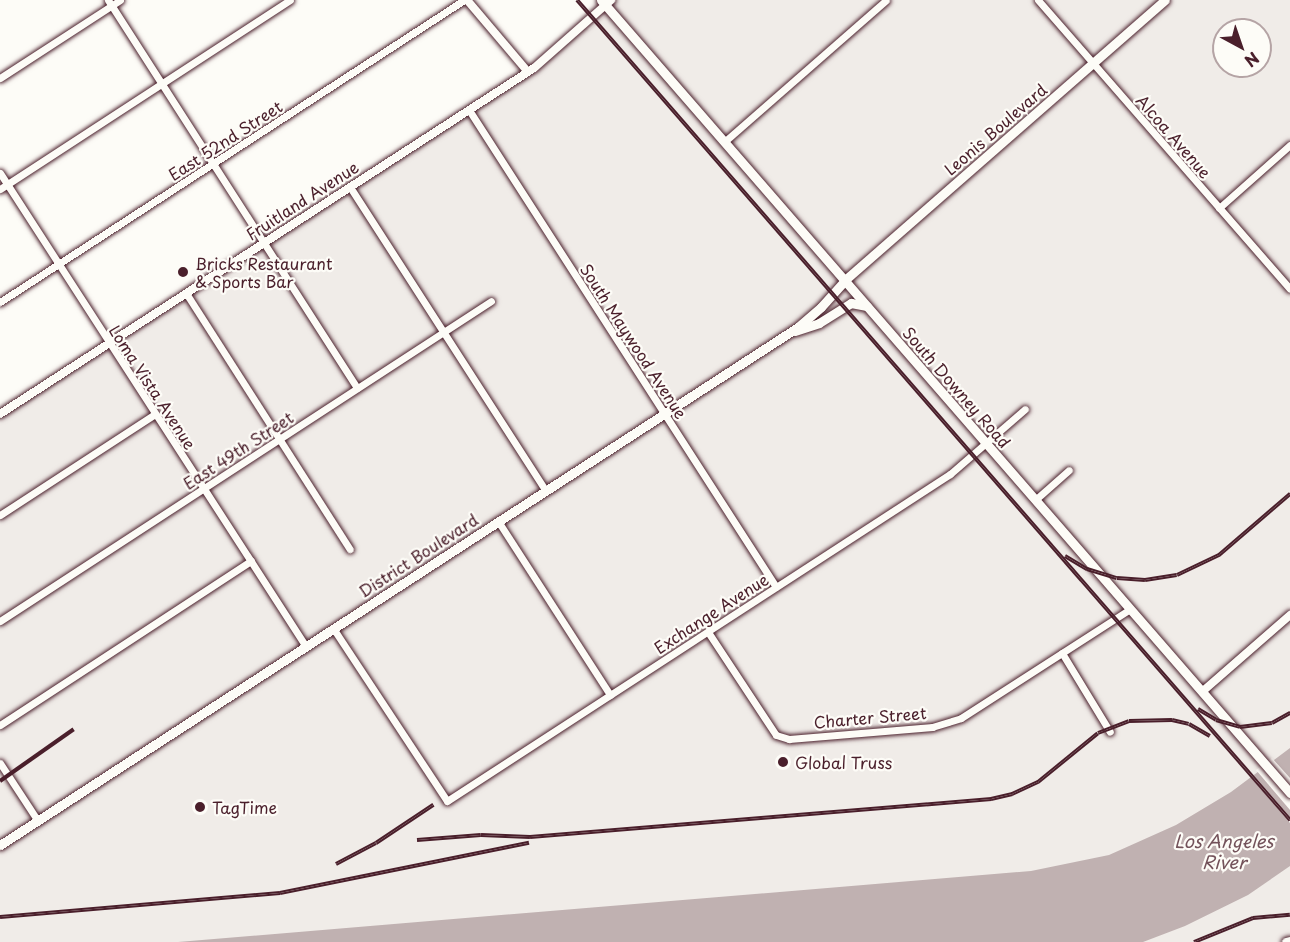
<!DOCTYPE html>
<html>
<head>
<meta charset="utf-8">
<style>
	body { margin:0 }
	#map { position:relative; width:1290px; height:942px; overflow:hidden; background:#fdfcf7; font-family:"Playpen Sans",sans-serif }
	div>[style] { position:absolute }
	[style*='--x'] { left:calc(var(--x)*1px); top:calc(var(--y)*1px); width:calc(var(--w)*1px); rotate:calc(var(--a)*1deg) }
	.built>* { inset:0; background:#f0ece8 }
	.water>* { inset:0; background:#c0b1b1 }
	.pier>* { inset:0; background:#fdfcf7 }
	.roads { filter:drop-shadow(0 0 2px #4a1f2b) drop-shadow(0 0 2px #4a1f2b) }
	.minor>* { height:7px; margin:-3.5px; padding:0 3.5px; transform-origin:3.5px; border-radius:3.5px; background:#fdfcf7 }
	.tertiary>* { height:8px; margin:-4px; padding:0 4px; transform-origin:4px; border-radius:4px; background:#fdfcf7 }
	.secondary>* { height:9px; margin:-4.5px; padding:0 4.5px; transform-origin:4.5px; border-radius:4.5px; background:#fdfcf7 }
	.rail>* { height:4px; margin-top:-2px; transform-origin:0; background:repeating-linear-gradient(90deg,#fdfcf7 0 4.5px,#4a1f2b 0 9px); box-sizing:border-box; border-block:2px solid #4a1f2b }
	.dots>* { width:16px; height:16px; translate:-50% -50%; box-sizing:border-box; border:3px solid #fdfcf7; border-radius:50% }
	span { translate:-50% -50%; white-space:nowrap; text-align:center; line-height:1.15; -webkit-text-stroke:4.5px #fdfcf7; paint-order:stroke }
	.street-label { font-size:16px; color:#4a1f2b }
	.poi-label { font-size:16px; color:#4a1f2b }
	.left { translate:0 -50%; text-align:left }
	.water-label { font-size:18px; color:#73525a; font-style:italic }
	.north { position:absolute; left:1212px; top:18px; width:60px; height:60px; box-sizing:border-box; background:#fdfcf7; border:2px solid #b5a4a5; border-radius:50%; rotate:140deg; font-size:16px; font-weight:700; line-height:24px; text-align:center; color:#4a1f2b }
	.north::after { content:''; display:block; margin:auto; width:21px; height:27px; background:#4a1f2b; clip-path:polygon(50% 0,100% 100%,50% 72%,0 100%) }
</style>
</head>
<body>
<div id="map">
	<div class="built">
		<div style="clip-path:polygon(evenodd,605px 0,1290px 0,1290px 942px,0 942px,0 414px,524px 74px,582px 24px,589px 30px,613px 9px,605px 0,1224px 30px,1260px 30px,1260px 66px,1224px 66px,1224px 30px)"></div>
	</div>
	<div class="water">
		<div style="clip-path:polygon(1290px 748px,1290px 866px,1248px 895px,1185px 926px,1143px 942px,178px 942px,1031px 871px,1109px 855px,1176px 825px,1231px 792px)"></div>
	</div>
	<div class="pier">
		<div style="clip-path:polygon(1272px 758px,1290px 778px,1290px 810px,1256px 770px)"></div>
		<div style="clip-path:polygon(1252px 773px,1290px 817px,1290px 823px,1249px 775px)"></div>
	</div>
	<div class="roads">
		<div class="minor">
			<div style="--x:108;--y:0;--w:461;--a:57.3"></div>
			<div style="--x:1038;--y:0;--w:383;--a:48.9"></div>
			<div style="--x:0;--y:78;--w:143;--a:-33"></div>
			<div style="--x:469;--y:110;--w:567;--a:57.23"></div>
			<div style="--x:724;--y:142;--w:215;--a:-41.2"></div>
			<div style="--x:0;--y:173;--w:562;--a:57.13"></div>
			<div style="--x:350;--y:187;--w:360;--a:57.2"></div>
			<div style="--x:0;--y:189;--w:346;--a:-33.1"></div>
			<div style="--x:1219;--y:208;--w:95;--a:-41.6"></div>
			<div style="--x:186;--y:293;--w:304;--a:57.4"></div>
			<div style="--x:0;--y:302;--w:554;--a:-33.06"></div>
			<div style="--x:1035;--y:500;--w:45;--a:-41.4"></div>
			<div style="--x:0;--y:515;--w:185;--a:-33.1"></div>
			<div style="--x:498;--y:521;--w:207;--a:57.2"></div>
			<div style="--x:0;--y:621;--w:586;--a:-33.09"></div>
			<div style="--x:333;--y:628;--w:207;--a:56.6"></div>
			<div style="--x:447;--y:801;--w:600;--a:-33.03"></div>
			<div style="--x:950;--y:474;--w:99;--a:-40.9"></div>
			<div style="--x:708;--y:632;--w:123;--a:56.6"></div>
			<div style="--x:776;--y:735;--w:14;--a:17"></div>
			<div style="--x:789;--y:739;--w:144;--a:-4.8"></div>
			<div style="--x:932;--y:727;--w:30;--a:-17"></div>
			<div style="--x:961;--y:718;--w:201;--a:-32.8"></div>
			<div style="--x:1062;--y:653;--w:92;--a:58.7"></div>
			<div style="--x:0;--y:725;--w:300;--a:-33.2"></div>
			<div style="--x:0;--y:763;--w:69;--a:56.8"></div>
		</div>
		<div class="tertiary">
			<div style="--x:467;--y:0;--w:94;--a:49.7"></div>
			<div style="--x:0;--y:414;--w:636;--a:-32.94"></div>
			<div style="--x:534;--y:68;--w:103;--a:-41.4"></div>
			<div style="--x:1203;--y:691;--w:116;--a:-41.1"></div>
		</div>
		<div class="secondary">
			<div style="--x:601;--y:0;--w:1051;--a:49.01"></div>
			<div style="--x:795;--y:331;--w:25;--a:-18"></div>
			<div style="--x:819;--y:323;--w:38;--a:-32"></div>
			<div style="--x:851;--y:303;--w:16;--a:11"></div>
			<div style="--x:0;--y:845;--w:951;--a:-32.99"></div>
			<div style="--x:798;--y:327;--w:30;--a:-41"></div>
			<div style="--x:821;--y:307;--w:36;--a:-48"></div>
			<div style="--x:845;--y:280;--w:425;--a:-41.2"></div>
			<div style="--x:1286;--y:942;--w:4;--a:-14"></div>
		</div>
	</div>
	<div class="rail">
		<div style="--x:577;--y:0;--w:1087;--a:48.99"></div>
		<div style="--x:1065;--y:556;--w:26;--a:31"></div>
		<div style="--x:1087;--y:569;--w:31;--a:17"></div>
		<div style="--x:1117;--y:578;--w:28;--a:4"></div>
		<div style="--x:1145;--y:580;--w:32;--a:-9"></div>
		<div style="--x:1177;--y:575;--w:47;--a:-25.5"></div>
		<div style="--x:1219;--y:555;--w:94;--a:-40.7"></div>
		<div style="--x:1198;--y:709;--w:21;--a:31"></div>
		<div style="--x:1216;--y:720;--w:25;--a:16"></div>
		<div style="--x:1240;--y:727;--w:32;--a:-7"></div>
		<div style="--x:1272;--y:723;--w:21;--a:-29"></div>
		<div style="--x:0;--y:781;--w:90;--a:-35.1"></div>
		<div style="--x:417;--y:840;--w:64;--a:-4.5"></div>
		<div style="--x:481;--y:835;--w:49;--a:2.3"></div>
		<div style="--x:530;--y:837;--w:463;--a:-4.7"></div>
		<div style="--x:991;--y:799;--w:22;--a:-13"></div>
		<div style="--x:1012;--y:794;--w:29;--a:-25"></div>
		<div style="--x:1038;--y:782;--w:77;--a:-39.2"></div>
		<div style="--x:1098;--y:733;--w:33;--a:-21"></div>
		<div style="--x:1129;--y:721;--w:43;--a:-1.3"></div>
		<div style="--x:1172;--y:720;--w:17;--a:13"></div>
		<div style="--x:1189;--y:724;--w:24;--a:30"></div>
		<div style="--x:336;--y:864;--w:45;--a:-27.7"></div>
		<div style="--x:376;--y:843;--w:69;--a:-33.7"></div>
		<div style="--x:0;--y:917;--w:281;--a:-4.9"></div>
		<div style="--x:280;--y:893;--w:254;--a:-11.4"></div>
		<div style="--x:1194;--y:942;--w:64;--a:-22.1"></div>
		<div style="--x:1253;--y:918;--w:37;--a:-5"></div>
	</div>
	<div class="dots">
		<div style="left:183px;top:272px;background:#4a1f2b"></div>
		<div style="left:783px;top:762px;background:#4a1f2b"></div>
		<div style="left:200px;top:807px;background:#4a1f2b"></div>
	</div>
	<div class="street-label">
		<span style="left:995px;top:129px;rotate:-41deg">Leonis Boulevard</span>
		<span style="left:1174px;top:136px;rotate:49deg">Alcoa Avenue</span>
		<span style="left:225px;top:140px;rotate:-33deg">East 52nd Street</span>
		<span style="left:302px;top:200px;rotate:-33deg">Fruitland Avenue</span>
		<span style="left:634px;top:341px;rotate:57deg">South Maywood Avenue</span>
		<span style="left:153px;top:387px;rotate:57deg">Loma Vista Avenue</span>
		<span style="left:957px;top:387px;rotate:49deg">South Downey Road</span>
		<span style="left:238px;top:450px;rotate:-33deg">East 49th Street</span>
		<span style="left:418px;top:555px;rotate:-33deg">District Boulevard</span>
		<span style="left:711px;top:613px;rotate:-33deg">Exchange Avenue</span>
		<span style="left:870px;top:717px;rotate:-5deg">Charter Street</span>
	</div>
	<div class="poi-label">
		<span class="left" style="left:195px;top:272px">Bricks Restaurant<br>&amp; Sports Bar</span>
		<span class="left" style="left:795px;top:762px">Global Truss</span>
		<span class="left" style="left:212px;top:807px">TagTime</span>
	</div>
	<div class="water-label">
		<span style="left:1224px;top:852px">Los Angeles<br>River</span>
	</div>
	<div class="north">N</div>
</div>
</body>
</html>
